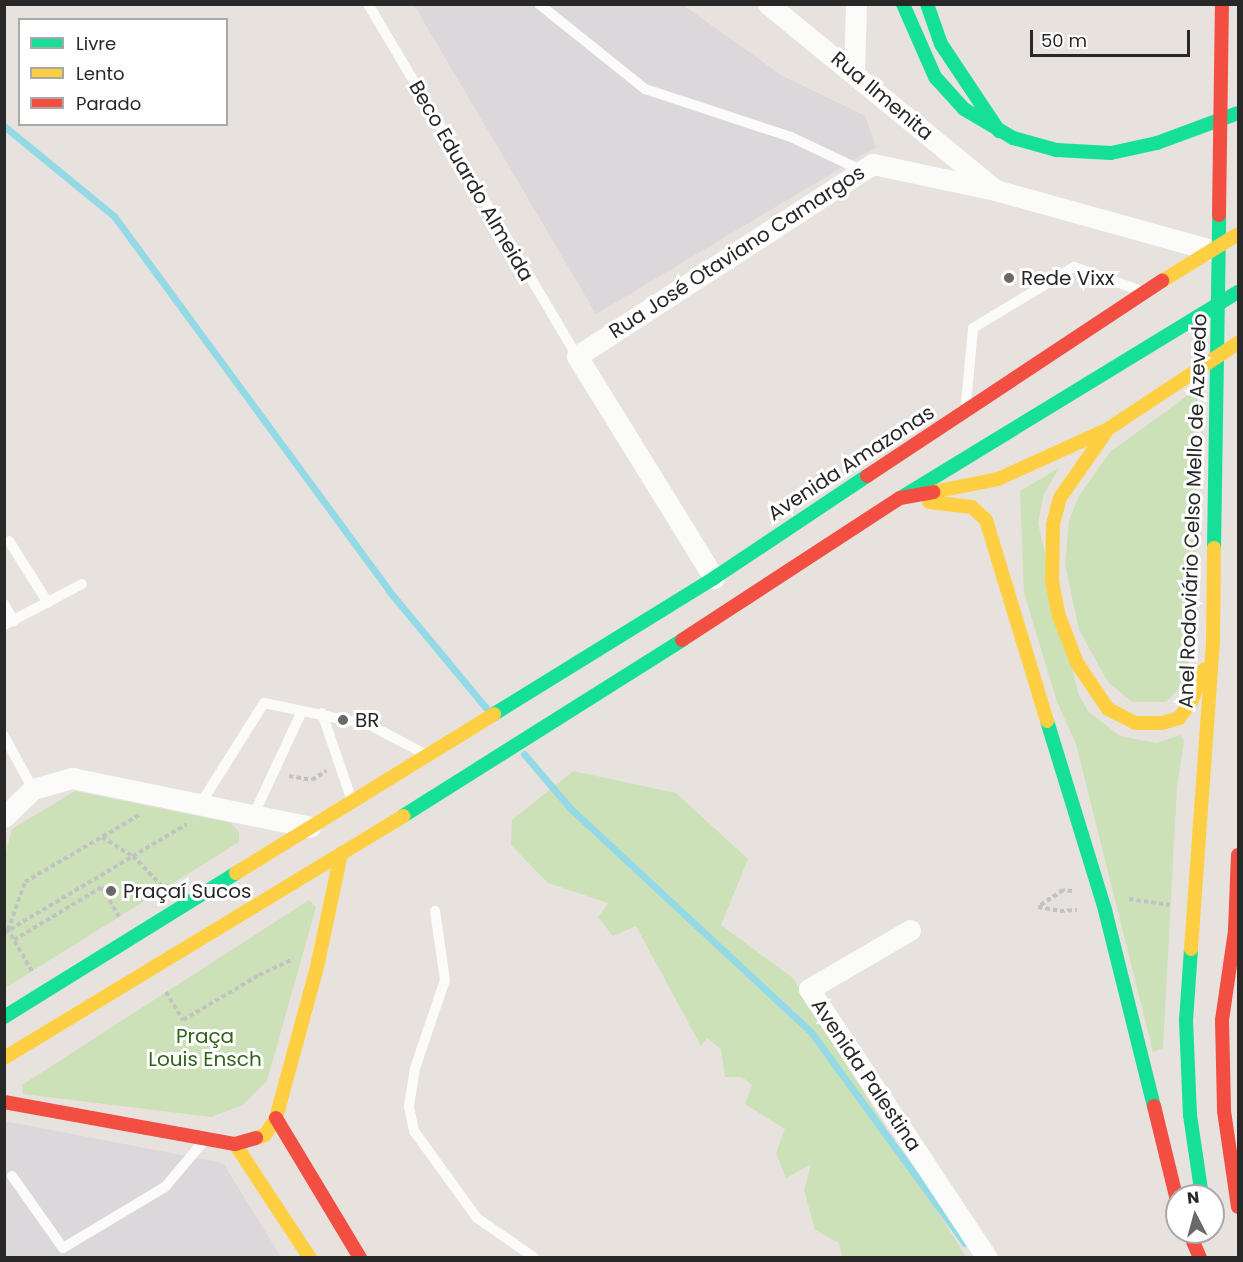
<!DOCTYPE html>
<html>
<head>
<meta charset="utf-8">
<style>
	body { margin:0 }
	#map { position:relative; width:1243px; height:1262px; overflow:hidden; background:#e7e2de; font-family:Poppins,sans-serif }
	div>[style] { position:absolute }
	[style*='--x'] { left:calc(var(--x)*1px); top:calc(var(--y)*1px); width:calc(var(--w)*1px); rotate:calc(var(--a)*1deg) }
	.industrial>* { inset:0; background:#dbd7da }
	.green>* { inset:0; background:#cde1b8 }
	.stream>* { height:7px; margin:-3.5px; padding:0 3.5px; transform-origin:3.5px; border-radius:3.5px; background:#94dae6 }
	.path>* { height:4px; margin-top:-2px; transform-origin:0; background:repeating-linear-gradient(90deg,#c3c2c2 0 4.5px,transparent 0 7.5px) }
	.lane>* { height:10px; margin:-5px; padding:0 5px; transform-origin:5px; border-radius:5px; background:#fbfbfa }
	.street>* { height:21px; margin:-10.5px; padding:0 10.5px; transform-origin:10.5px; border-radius:10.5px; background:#fbfbfa }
	.fast>* { height:14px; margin:-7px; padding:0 7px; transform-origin:7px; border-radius:7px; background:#16e098 }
	.slow>* { height:14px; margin:-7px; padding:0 7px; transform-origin:7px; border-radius:7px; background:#ffcf43 }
	.jam>* { height:14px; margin:-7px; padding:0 7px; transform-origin:7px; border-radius:7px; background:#f24e42 }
	.dots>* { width:16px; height:16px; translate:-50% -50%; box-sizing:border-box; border:3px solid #fff; border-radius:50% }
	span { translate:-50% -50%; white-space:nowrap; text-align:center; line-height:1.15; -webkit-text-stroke:6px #fff; paint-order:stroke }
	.street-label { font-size:20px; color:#282828 }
	.poi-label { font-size:20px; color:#282828 }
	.left { translate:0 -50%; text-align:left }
	.park-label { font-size:20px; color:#31631b }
	.frame { position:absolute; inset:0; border:6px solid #282828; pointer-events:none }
	.legend { position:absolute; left:18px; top:18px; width:210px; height:108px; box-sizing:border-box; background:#fff; border:2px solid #a9a9a9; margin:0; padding:8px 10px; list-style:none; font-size:18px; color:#282828 }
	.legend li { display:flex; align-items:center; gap:12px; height:30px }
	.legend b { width:30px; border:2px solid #a9a9a9 }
	.north { position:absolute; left:1165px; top:1184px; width:60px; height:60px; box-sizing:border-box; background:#fff; border:2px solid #a9a9a9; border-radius:50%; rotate:354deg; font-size:16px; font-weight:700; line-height:24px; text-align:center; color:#282828 }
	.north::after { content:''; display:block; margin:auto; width:21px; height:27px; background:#6b6968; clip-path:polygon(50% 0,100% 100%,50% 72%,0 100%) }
	.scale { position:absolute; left:1030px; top:30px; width:160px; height:27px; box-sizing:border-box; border:3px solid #282828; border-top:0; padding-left:8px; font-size:18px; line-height:21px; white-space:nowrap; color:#282828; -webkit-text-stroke:4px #fff; paint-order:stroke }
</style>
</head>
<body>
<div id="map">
	<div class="industrial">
		<div style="clip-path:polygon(414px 5px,683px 5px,781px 75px,865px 116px,876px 147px,596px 314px)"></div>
		<div style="clip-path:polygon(4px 1121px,223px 1163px,281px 1257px,5px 1257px)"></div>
	</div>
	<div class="green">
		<div style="clip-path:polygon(1191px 393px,1198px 394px,1196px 640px,1181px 687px,1166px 702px,1132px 702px,1108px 682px,1079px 630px,1065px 564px,1069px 520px,1079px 496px,1110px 452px)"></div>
		<div style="clip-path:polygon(1059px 468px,1044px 494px,1038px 523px,1078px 693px,1088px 711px,1120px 736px,1156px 743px,1180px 735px,1184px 741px,1177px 787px,1163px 1048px,1153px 1052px,1076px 744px,1057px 702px,1024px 593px,1020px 491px)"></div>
		<div style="clip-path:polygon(573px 771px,676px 793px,748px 859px,721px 925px,793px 978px,966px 1257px,842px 1257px,839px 1243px,815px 1230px,804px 1190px,811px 1164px,786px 1178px,776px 1153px,785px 1129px,745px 1104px,752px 1085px,742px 1077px,725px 1077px,721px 1049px,707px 1038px,701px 1046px,636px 926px,613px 936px,598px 917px,608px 903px,548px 883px,511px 845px,512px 820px)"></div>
		<div style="clip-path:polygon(75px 791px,231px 823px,239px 832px,239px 842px,5px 988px,5px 855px,12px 829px)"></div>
		<div style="clip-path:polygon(309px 900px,316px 907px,267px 1081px,243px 1105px,211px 1117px,23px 1094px,22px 1085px)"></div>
	</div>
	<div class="stream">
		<div style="--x:4;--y:126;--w:142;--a:39.3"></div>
		<div style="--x:114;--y:216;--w:465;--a:53.7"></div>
		<div style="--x:389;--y:591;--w:152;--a:50.3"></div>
		<div style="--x:524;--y:754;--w:71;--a:49.6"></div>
		<div style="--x:570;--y:808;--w:329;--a:42.9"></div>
		<div style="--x:811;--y:1032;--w:261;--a:53.9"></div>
	</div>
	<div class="path">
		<div style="--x:289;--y:776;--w:23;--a:10"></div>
		<div style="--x:312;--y:780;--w:17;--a:-33"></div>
		<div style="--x:102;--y:837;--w:36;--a:32"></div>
		<div style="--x:133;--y:856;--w:45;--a:45.9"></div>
		<div style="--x:1072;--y:891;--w:9;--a:-174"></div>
		<div style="--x:1063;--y:890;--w:30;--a:146"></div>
		<div style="--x:1038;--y:907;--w:22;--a:10"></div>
		<div style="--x:1060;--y:911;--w:17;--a:-3"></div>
		<div style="--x:1129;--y:899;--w:41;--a:8.3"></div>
		<div style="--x:4;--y:933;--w:213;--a:-30.8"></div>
		<div style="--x:14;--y:940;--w:103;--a:-31.1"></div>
		<div style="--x:102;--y:887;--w:34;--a:60"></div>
		<div style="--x:32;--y:971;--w:48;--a:-120.3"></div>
		<div style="--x:8;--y:930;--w:51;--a:-70.5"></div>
		<div style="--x:25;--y:882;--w:134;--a:-30.4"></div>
		<div style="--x:166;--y:992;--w:33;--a:59"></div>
		<div style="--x:183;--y:1020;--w:88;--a:-30.6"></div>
		<div style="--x:259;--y:975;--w:38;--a:-25"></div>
	</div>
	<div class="lane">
		<div style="--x:368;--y:4;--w:409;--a:59.3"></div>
		<div style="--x:539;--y:4;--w:136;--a:38.7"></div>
		<div style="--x:645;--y:89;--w:154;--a:18.2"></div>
		<div style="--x:791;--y:137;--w:80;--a:25.3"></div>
		<div style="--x:966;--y:404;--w:76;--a:-84.7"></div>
		<div style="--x:973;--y:328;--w:118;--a:-31.1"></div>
		<div style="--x:1074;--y:267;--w:69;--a:19.5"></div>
		<div style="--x:9;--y:541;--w:73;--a:57.8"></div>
		<div style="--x:4;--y:604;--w:20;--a:60"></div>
		<div style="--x:4;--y:625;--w:88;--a:-27.7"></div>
		<div style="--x:322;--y:713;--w:90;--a:71.2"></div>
		<div style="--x:4;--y:736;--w:60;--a:61.3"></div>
		<div style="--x:201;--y:803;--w:118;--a:-57.8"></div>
		<div style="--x:264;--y:703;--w:108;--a:11.7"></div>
		<div style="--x:370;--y:725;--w:58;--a:27.9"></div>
		<div style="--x:254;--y:814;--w:111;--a:-65"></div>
		<div style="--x:435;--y:911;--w:70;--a:81.8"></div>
		<div style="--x:445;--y:980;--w:93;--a:108.8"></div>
		<div style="--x:415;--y:1068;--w:39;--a:99"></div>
		<div style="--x:409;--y:1107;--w:25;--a:78"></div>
		<div style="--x:414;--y:1131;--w:107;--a:54.1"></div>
		<div style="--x:477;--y:1218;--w:70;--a:34.6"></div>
		<div style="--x:12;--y:1176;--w:88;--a:54.7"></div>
		<div style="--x:63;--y:1248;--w:119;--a:-30.9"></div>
		<div style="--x:165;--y:1187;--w:59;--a:-49.8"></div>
	</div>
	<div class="street">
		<div style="--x:768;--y:4;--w:291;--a:39.3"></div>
		<div style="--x:854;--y:72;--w:68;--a:-88.3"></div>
		<div style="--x:714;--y:578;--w:261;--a:-121.7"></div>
		<div style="--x:577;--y:356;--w:353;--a:-33"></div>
		<div style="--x:873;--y:164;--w:125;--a:12"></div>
		<div style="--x:995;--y:190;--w:225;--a:15.5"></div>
		<div style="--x:4;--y:817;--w:40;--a:-44"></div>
		<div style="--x:33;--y:789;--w:41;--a:-15.8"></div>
		<div style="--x:72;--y:778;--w:243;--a:11.6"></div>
		<div style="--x:910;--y:930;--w:117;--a:149.7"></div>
		<div style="--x:809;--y:989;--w:323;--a:56.5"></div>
	</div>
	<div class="fast">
		<div style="--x:903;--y:4;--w:80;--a:66.3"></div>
		<div style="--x:935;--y:77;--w:43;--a:47.8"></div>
		<div style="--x:964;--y:109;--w:57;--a:30.6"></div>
		<div style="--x:1013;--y:138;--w:46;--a:15.3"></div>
		<div style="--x:1057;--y:150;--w:54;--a:3.2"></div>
		<div style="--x:1111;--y:153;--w:47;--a:-12.3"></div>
		<div style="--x:1157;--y:143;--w:86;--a:-20.3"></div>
		<div style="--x:927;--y:4;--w:42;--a:70.7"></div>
		<div style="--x:941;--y:44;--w:105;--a:56.3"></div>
		<div style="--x:902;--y:497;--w:394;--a:-31.4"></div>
		<div style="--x:1214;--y:548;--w:333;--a:-89.1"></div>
		<div style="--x:494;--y:714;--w:259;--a:-31.7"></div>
		<div style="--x:714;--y:578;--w:184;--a:-33.7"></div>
		<div style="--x:1047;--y:721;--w:198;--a:72.9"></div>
		<div style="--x:1105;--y:910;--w:202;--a:76"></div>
		<div style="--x:403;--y:816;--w:330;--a:-32.2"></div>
		<div style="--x:1191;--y:949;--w:71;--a:94"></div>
		<div style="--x:1186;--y:1020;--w:95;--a:87.6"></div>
		<div style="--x:1190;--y:1115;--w:82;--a:81.6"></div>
		<div style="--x:4;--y:1017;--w:273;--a:-31.8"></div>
	</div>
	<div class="slow">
		<div style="--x:1162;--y:281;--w:89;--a:-31.7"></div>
		<div style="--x:1106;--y:432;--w:80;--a:124.9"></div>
		<div style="--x:1060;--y:498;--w:28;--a:105"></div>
		<div style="--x:1053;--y:525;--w:56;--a:91"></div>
		<div style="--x:1052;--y:581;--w:36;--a:79"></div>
		<div style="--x:1059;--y:616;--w:50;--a:69"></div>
		<div style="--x:1077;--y:663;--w:55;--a:56"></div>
		<div style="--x:1108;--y:709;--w:30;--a:27"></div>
		<div style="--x:1135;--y:723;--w:27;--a:0"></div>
		<div style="--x:1162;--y:723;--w:18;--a:-16"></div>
		<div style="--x:1179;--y:718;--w:20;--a:-53"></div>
		<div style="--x:1191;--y:702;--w:35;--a:-68"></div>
		<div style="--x:933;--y:492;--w:66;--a:-11.3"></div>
		<div style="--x:998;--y:479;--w:121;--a:-24.4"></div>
		<div style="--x:1108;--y:429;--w:156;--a:-33.5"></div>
		<div style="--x:929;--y:502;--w:43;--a:6.6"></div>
		<div style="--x:972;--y:507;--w:19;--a:43"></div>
		<div style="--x:986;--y:520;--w:210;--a:73.1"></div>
		<div style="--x:236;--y:873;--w:303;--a:-31.6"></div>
		<div style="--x:1191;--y:949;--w:308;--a:-85.9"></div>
		<div style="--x:1213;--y:642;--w:94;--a:-89.4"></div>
		<div style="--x:4;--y:1058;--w:467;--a:-31.2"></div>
		<div style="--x:256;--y:1138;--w:9;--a:-18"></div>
		<div style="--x:265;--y:1135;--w:20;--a:-57"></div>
		<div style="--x:276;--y:1118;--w:156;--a:-74.8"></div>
		<div style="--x:317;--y:967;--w:116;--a:-78"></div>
		<div style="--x:235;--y:1144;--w:136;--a:56.7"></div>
	</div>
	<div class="jam">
		<div style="--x:1219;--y:215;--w:211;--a:-89.2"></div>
		<div style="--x:867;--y:476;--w:354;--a:-33.5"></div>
		<div style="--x:682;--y:640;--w:260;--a:-33.1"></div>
		<div style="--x:900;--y:498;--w:34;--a:-10"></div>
		<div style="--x:1238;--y:855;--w:76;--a:92.3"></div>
		<div style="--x:1235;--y:931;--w:90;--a:98.3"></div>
		<div style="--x:1222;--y:1020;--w:91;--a:88.7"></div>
		<div style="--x:1224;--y:1111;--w:97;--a:81.7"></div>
		<div style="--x:4;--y:1102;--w:235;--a:10.3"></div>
		<div style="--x:235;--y:1144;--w:22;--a:-16"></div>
		<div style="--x:1154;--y:1106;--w:97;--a:76.3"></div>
		<div style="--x:276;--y:1118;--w:163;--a:59"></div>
		<div style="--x:1189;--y:1232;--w:28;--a:67"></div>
	</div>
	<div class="dots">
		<div style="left:1009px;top:278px;background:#6b6968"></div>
		<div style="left:343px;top:720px;background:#6b6968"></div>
		<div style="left:111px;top:891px;background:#6b6968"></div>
	</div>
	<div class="street-label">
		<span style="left:882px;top:96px;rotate:40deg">Rua Ilmenita</span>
		<span style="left:471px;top:181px;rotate:60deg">Beco Eduardo Almeida</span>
		<span style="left:737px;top:252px;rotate:-33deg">Rua José Otaviano Camargos</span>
		<span style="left:851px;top:463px;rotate:-33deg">Avenida Amazonas</span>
		<span style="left:1193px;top:511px;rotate:-88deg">Anel Rodoviário Celso Mello de Azevedo</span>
		<span style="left:866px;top:1075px;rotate:56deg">Avenida Palestina</span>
	</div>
	<div class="poi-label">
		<span class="left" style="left:1021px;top:278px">Rede Vixx</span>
		<span class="left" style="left:355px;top:720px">BR</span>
		<span class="left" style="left:123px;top:891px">Praçaí Sucos</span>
	</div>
	<div class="park-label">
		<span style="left:205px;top:1048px">Praça<br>Louis Ensch</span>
	</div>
	<div class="frame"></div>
	<ul class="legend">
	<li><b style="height:8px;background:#16e098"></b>Livre</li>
	<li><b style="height:8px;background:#ffcf43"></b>Lento</li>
	<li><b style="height:8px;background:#f24e42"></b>Parado</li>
	</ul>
	<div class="north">N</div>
	<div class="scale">50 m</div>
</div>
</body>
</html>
